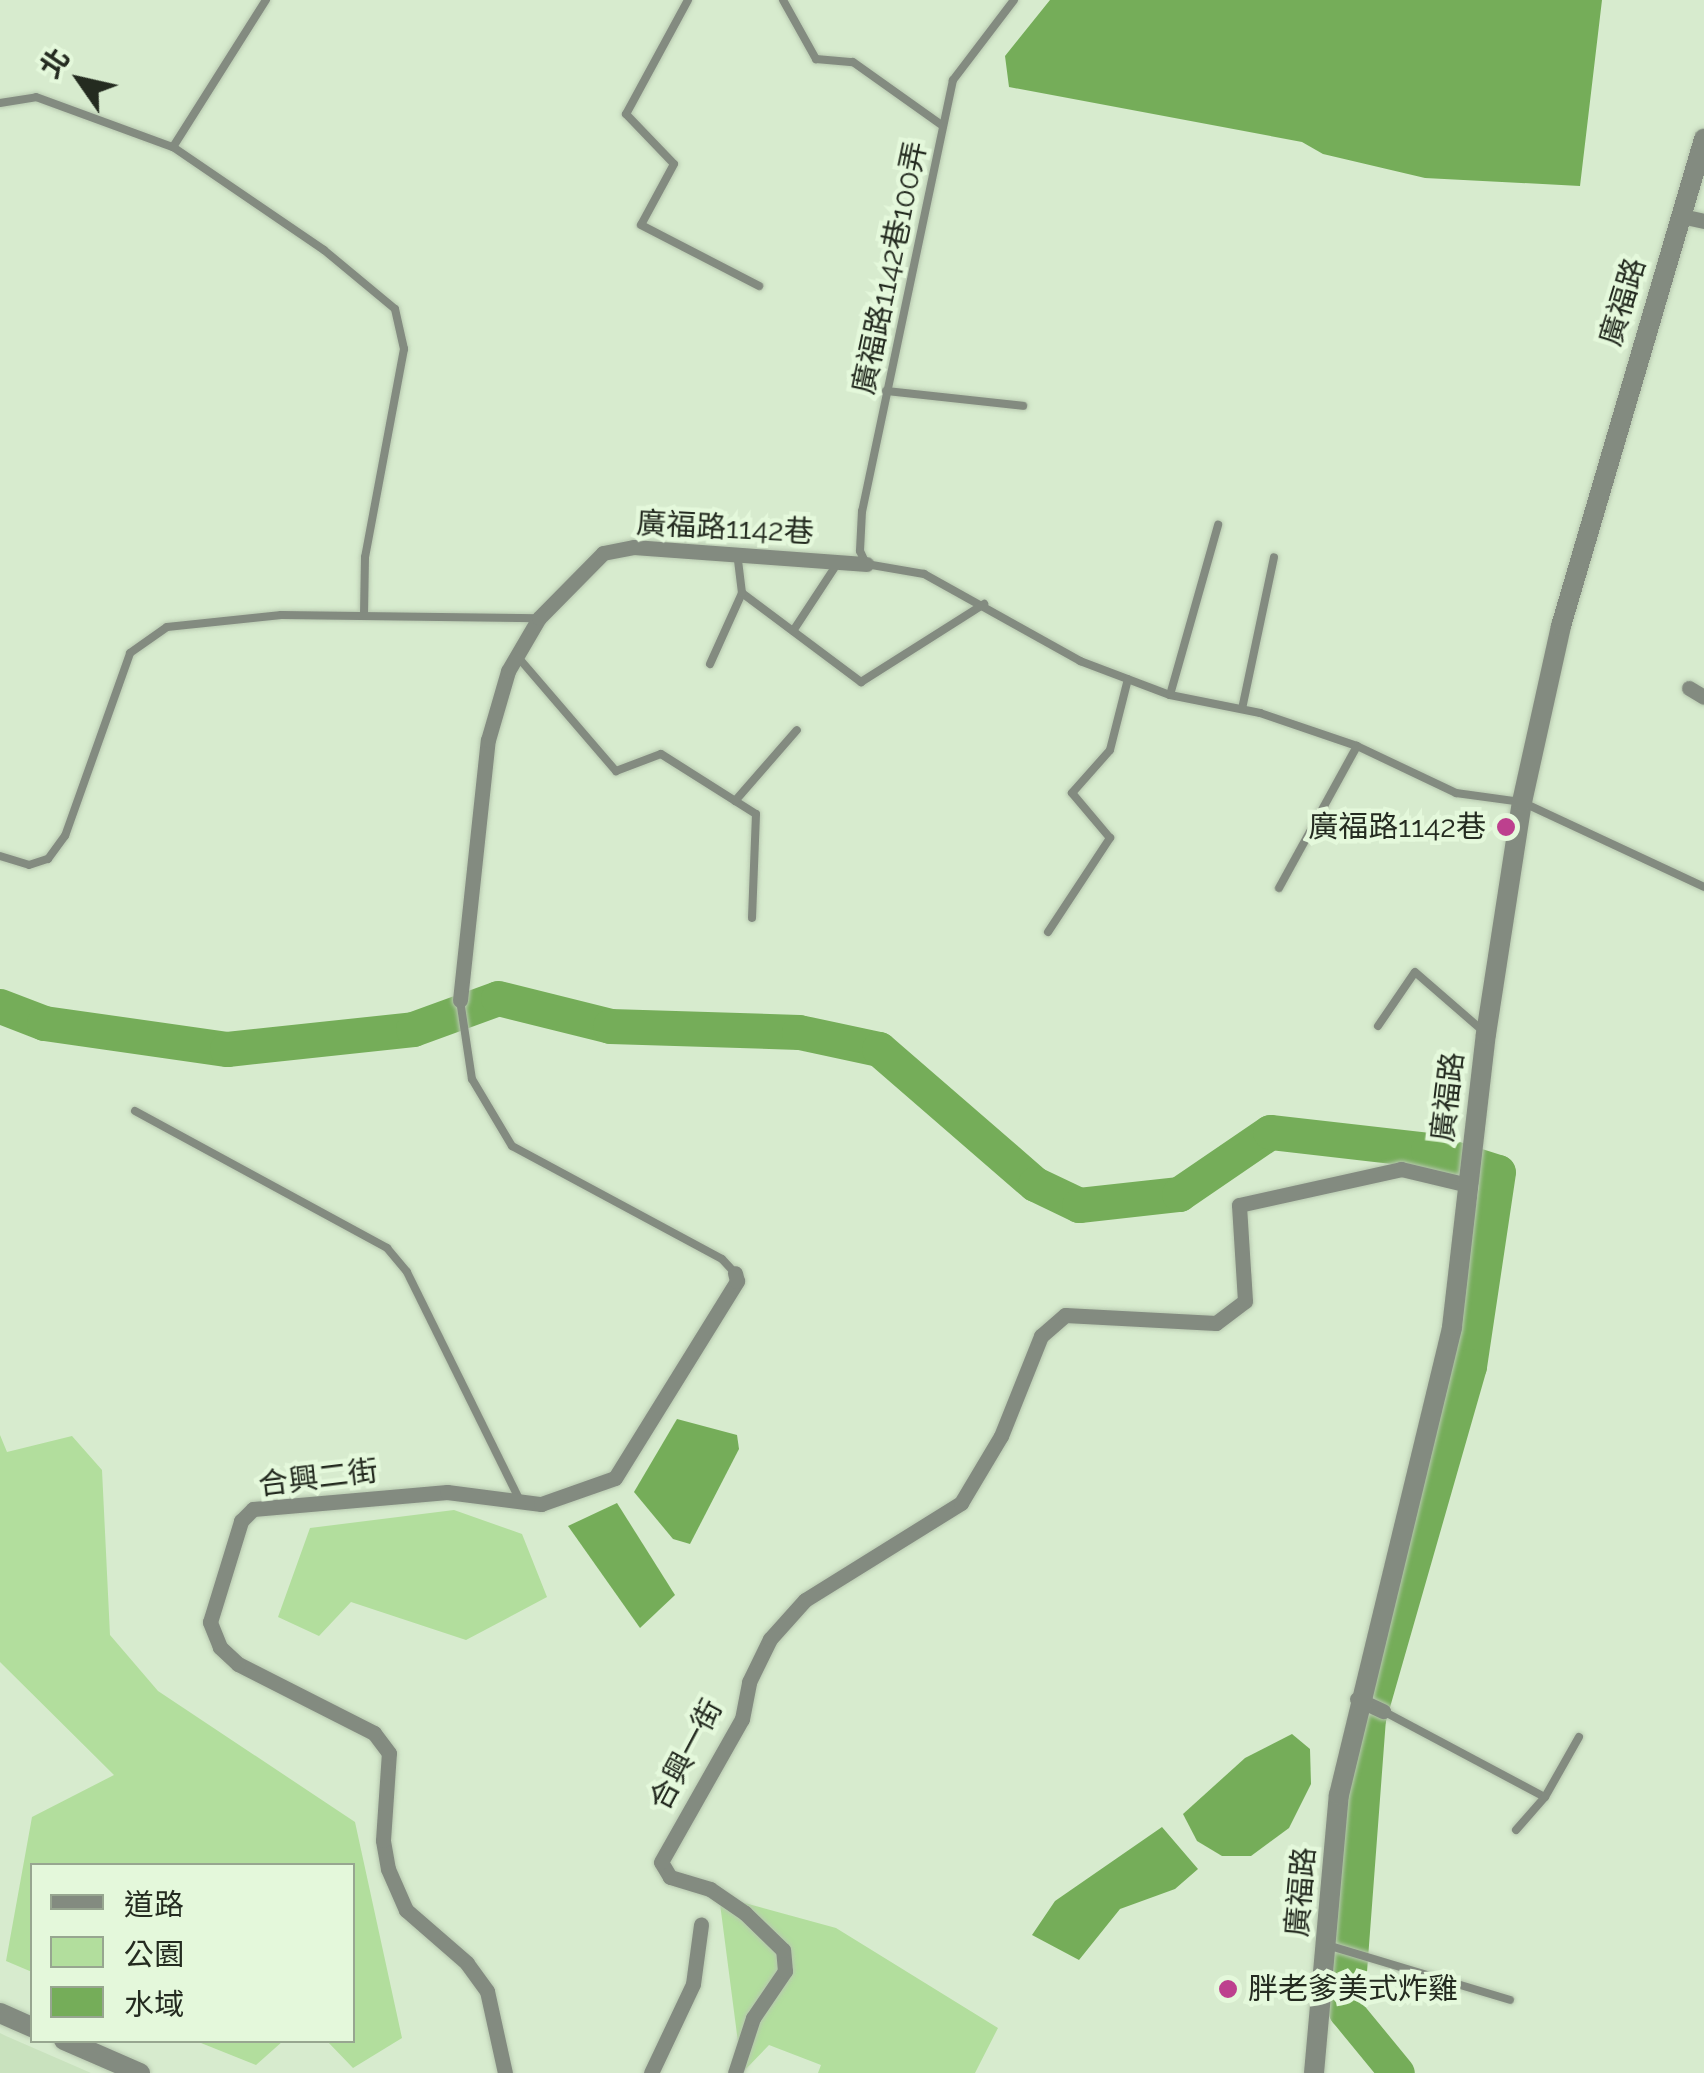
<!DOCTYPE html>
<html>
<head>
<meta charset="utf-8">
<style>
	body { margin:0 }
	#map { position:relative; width:1704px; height:2073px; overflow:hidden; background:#d7ebce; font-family:Raleway,"Noto Sans TC",sans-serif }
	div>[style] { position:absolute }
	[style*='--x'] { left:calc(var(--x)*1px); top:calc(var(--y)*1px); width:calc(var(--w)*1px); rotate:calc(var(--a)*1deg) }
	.built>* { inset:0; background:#c9e2be }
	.green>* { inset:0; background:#b2de9d }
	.water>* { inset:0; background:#75ad59 }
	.river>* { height:35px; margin:-17.5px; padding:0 17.5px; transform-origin:17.5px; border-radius:17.5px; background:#75ad59 }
	.roads { filter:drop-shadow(0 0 2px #b7c8af) drop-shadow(0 0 2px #b7c8af) }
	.service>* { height:8px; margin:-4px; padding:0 4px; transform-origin:4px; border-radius:4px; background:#838b80 }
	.minor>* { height:15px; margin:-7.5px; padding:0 7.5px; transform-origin:7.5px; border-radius:7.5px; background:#838b80 }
	.tertiary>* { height:20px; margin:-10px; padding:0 10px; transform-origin:10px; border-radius:10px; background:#838b80 }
	.dots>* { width:28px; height:28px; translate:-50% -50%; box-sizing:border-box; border:5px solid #e4f8db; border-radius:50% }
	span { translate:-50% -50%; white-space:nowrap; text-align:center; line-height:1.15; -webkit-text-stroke:9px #e4f8db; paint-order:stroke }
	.street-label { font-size:30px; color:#242b20 }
	.poi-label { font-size:30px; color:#242b20 }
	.right { translate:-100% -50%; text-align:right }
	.left { translate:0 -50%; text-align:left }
	.legend { position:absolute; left:30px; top:1863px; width:325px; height:180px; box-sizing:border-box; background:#e4f8db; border:2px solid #97a690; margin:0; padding:12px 18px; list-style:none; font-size:30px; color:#242b20 }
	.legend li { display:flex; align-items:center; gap:20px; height:50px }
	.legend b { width:50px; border:2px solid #97a690 }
	.north { position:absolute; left:30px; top:30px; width:100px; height:100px; -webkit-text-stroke:8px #e4f8db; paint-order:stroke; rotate:304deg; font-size:28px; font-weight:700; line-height:40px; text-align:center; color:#242b20 }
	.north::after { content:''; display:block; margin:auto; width:35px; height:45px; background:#242b20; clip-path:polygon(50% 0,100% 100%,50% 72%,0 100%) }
</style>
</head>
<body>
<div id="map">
	<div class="built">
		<div style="clip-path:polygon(0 2033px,6px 2036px,91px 2073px,0 2073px)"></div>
	</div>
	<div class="green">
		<div style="clip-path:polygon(0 1435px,7px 1452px,72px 1436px,102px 1470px,110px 1635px,158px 1691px,355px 1822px,402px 2038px,353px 2068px,327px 2041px,352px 2040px,352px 1866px,32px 1866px,32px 1972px,6px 1961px,32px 1817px,114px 1775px,0 1662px)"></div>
		<div style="clip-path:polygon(454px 1510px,522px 1534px,547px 1597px,466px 1640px,351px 1602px,319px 1636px,278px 1617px,310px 1528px)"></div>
		<div style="clip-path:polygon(719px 1896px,836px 1928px,998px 2028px,975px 2073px,818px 2073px,821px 2065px,769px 2045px,742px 2073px)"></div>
		<div style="clip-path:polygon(196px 2041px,283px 2040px,283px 2041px,256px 2065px)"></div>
	</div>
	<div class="water">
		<div style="clip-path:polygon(1050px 0,1602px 0,1580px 186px,1425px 178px,1323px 154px,1302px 142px,1009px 87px,1005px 56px)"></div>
		<div style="clip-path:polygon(677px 1419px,737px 1435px,739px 1449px,690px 1544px,673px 1539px,634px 1492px)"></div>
		<div style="clip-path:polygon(617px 1503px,675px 1595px,640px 1628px,568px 1526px)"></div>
		<div style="clip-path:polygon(1292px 1734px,1310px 1749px,1311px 1784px,1289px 1828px,1251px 1856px,1222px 1856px,1197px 1841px,1183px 1814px,1245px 1758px)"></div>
		<div style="clip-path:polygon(1162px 1827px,1198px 1869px,1175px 1889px,1120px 1909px,1079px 1960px,1032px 1935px,1055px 1901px)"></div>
	</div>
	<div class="river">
		<div style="--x:0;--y:1006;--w:47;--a:21.1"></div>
		<div style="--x:44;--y:1023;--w:185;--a:8.1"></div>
		<div style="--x:227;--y:1049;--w:187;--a:-6.1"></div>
		<div style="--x:413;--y:1029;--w:90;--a:-20"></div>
		<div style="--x:498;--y:998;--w:115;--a:14"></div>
		<div style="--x:610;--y:1026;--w:189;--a:1.8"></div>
		<div style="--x:799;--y:1032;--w:82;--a:12"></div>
		<div style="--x:879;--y:1049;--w:206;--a:40.9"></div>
		<div style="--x:1035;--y:1184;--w:49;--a:25.5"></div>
		<div style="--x:1079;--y:1205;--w:101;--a:-6.3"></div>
		<div style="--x:1179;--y:1194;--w:110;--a:-34.3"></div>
		<div style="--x:1270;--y:1132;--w:159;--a:6.5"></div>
		<div style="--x:1428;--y:1150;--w:73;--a:17.4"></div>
		<div style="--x:1498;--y:1172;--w:196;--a:98.5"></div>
		<div style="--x:1469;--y:1366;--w:366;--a:106"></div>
		<div style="--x:1368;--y:1718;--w:294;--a:94.3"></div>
		<div style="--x:1346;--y:2011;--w:80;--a:50.6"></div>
	</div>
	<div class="roads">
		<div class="service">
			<div style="--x:688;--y:0;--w:130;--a:118.5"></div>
			<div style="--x:626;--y:114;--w:69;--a:46.2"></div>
			<div style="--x:674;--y:164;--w:69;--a:118.4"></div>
			<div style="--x:641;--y:225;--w:133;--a:27.3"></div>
			<div style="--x:783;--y:0;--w:68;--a:60.8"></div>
			<div style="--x:816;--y:59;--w:37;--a:5"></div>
			<div style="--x:853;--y:62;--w:110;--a:35.4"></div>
			<div style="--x:1014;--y:0;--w:101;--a:127.3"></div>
			<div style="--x:953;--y:80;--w:441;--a:101.9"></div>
			<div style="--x:862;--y:511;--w:40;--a:92.9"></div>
			<div style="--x:860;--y:551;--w:14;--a:65"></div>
			<div style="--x:866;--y:564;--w:59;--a:9.8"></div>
			<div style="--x:924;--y:574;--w:179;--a:29.1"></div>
			<div style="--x:1080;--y:661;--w:96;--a:20.7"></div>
			<div style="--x:1170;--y:695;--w:92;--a:11.3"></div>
			<div style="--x:1260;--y:713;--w:102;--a:18.8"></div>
			<div style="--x:1357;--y:746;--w:110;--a:25.4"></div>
			<div style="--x:1456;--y:793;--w:67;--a:7.8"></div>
			<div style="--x:1522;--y:802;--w:201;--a:25"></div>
			<div style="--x:0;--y:103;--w:36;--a:-9"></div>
			<div style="--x:36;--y:97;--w:146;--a:20.1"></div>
			<div style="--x:173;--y:147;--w:183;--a:34.3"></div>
			<div style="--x:324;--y:250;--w:92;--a:39.7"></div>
			<div style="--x:395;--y:309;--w:41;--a:77.3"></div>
			<div style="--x:404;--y:349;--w:212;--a:100.6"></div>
			<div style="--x:365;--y:557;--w:57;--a:91"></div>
			<div style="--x:173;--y:147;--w:174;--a:-57.7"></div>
			<div style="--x:886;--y:391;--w:138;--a:6.2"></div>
			<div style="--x:742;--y:593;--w:149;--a:36.8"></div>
			<div style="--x:861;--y:682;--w:146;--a:-32.4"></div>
			<div style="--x:793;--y:631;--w:80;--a:-56.7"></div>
			<div style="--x:517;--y:656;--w:152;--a:49.3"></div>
			<div style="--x:616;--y:771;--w:48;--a:-20.7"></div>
			<div style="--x:661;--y:754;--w:112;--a:32.3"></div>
			<div style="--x:756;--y:814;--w:104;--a:92.2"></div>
			<div style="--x:710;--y:664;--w:78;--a:-65.7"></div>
			<div style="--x:742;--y:593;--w:38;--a:-97"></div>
			<div style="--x:1170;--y:695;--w:177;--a:-74.2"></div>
			<div style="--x:1242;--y:709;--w:155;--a:-78.1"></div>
			<div style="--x:735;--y:801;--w:94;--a:-48.9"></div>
			<div style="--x:0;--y:856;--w:30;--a:17"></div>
			<div style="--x:29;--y:865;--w:20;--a:-18"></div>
			<div style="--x:48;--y:859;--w:29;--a:-54"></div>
			<div style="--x:65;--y:836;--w:194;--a:-70.4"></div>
			<div style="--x:130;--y:653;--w:45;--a:-35.1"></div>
			<div style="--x:167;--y:627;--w:115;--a:-6"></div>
			<div style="--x:281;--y:615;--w:258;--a:0.7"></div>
			<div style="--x:1279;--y:888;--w:162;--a:-61.2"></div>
			<div style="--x:1048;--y:932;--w:113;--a:-56.6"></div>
			<div style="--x:1110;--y:838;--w:59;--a:-130.2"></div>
			<div style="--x:1072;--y:793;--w:57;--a:-48.5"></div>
			<div style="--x:1110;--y:750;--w:73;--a:-75.8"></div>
			<div style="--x:460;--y:1000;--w:80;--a:81.4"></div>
			<div style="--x:472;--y:1079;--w:78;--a:59.2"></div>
			<div style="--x:512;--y:1146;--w:238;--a:28.3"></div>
			<div style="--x:722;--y:1259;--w:18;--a:47"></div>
			<div style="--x:1378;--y:1026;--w:65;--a:-55.6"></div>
			<div style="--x:1415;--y:972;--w:90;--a:40.9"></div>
			<div style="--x:135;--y:1111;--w:287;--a:28.5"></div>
			<div style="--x:387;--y:1248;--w:31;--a:50"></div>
			<div style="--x:407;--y:1272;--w:255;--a:63.7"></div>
			<div style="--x:1383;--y:1711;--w:183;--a:28"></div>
			<div style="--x:1516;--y:1830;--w:44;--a:-48.7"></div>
			<div style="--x:1545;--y:1797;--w:69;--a:-60.5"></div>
			<div style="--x:1327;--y:1945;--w:191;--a:16.7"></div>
		</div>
		<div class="minor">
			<div style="--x:1681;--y:216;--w:24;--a:12"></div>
			<div style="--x:1689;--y:688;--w:17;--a:31"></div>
			<div style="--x:460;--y:1000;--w:262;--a:-83.9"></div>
			<div style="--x:488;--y:740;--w:72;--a:-73.8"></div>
			<div style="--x:508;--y:671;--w:61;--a:-59.7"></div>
			<div style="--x:539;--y:618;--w:91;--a:-45.4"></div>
			<div style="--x:603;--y:553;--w:32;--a:-11"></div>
			<div style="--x:634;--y:547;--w:233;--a:4.2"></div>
			<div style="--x:1357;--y:1699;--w:29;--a:25"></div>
			<div style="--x:505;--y:2073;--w:84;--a:-102.4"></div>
			<div style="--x:487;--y:1991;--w:34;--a:-126"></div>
			<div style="--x:467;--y:1963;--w:81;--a:-139"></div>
			<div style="--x:406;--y:1910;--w:45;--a:-113.7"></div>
			<div style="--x:388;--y:1869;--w:29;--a:-100"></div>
			<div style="--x:383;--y:1840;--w:87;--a:-86.1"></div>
			<div style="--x:389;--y:1753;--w:25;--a:-127"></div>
			<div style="--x:374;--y:1733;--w:153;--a:-153.1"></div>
			<div style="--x:238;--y:1664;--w:25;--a:-137"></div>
			<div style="--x:220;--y:1647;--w:27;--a:-112"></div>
			<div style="--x:210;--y:1622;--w:106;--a:-72.9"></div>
			<div style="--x:241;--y:1521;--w:17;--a:-45"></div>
			<div style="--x:253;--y:1509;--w:195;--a:-5"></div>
			<div style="--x:447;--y:1492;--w:95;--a:7.3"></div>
			<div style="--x:541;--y:1504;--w:78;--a:-19.4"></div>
			<div style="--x:615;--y:1478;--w:232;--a:-58.2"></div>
			<div style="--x:737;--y:1281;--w:8;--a:-104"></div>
			<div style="--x:651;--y:2073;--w:98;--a:-64.7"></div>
			<div style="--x:693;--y:1984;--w:60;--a:-82.3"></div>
			<div style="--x:735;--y:2073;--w:58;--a:-71.9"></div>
			<div style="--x:753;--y:2018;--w:57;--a:-55.8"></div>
			<div style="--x:785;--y:1971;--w:21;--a:-95"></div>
			<div style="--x:783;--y:1950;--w:53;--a:-135.8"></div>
			<div style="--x:745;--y:1913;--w:42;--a:-145.6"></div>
			<div style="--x:710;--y:1889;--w:42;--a:-163.3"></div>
			<div style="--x:670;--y:1877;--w:17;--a:-121"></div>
			<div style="--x:661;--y:1862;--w:164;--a:-60.5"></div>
			<div style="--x:742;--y:1719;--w:38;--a:-79"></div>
			<div style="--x:749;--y:1682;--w:48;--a:-64"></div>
			<div style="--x:770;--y:1639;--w:52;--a:-48.1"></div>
			<div style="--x:805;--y:1600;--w:184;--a:-31.9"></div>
			<div style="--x:961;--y:1503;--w:78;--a:-59.2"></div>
			<div style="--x:1001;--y:1436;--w:108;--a:-68.2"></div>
			<div style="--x:1041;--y:1336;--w:32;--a:-41"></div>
			<div style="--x:1065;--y:1315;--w:151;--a:3"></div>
			<div style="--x:1216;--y:1323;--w:36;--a:-37"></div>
			<div style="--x:1245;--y:1301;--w:96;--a:-93.6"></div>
			<div style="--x:1239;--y:1205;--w:166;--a:-12.5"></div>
			<div style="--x:1401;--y:1169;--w:69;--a:13.4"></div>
		</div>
		<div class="tertiary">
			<div style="--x:0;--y:2013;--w:35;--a:24"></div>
			<div style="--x:64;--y:2040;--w:83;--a:23.5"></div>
			<div style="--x:1314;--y:2073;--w:279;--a:-84.9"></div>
			<div style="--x:1339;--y:1795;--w:481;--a:-76.4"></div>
			<div style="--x:1452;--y:1327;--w:295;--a:-83.4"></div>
			<div style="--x:1486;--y:1034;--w:235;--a:-81.2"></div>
			<div style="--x:1522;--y:802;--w:180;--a:-77.5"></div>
			<div style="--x:1561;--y:626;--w:508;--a:-73.64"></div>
		</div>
	</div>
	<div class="dots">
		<div style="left:1506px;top:827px;background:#bd408e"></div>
		<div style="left:1228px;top:1989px;background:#bd408e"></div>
	</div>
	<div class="street-label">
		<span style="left:890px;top:268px;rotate:-78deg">廣福路1142巷100弄</span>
		<span style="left:1623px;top:302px;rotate:-73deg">廣福路</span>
		<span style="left:725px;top:528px;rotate:3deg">廣福路1142巷</span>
		<span style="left:1448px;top:1097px;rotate:-83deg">廣福路</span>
		<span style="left:318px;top:1478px;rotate:-7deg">合興二街</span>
		<span style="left:686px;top:1755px;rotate:-62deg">合興一街</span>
		<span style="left:1301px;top:1892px;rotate:-85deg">廣福路</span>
	</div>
	<div class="poi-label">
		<span class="right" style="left:1486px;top:827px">廣福路1142巷</span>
		<span class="left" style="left:1248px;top:1989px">胖老爹美式炸雞</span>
	</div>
	<ul class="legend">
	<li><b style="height:12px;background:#838b80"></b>道路</li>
	<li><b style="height:28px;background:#b2de9d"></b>公園</li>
	<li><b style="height:28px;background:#75ad59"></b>水域</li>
	</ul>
	<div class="north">北</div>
</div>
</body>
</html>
